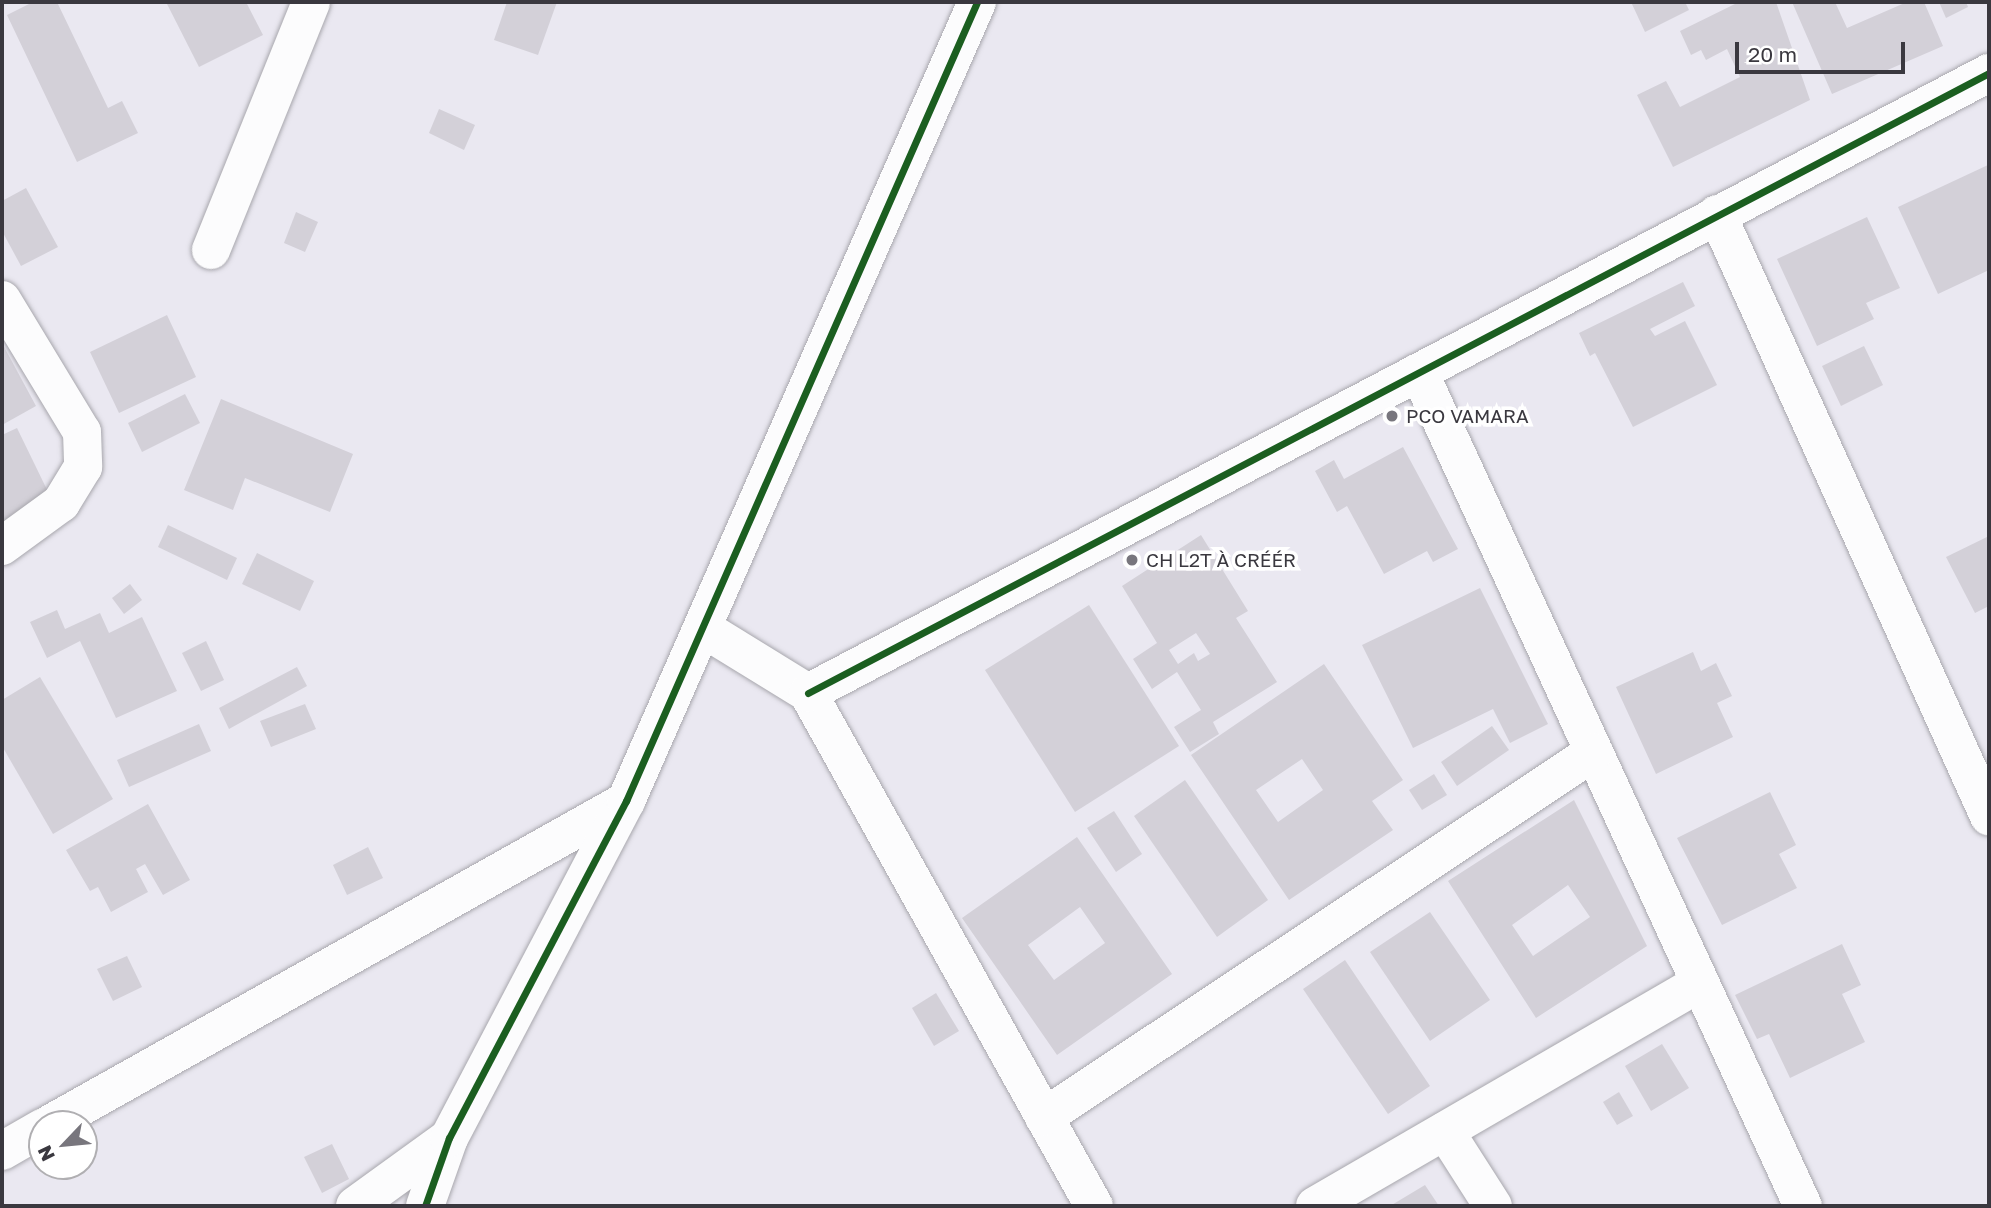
<!DOCTYPE html>
<html>
<head>
<meta charset="utf-8">
<style>
	body { margin:0 }
	#map { position:relative; width:1991px; height:1208px; overflow:hidden; background:#eae8f1; font-family:"Golos Text",sans-serif }
	div>[style] { position:absolute }
	[style*='--x'] { left:calc(var(--x)*1px); top:calc(var(--y)*1px); width:calc(var(--w)*1px); rotate:calc(var(--a)*1deg) }
	.building>* { inset:0; background:#d3d0d8 }
	.roads { filter:drop-shadow(0 0 2px #a8a7ad) drop-shadow(0 0 2px #a8a7ad) }
	.street>* { height:38px; margin:-19px; padding:0 19px; transform-origin:19px; border-radius:19px; background:#fcfcfd }
	.cycleway>* { height:7px; margin:-3.5px; padding:0 3.5px; transform-origin:3.5px; border-radius:3.5px; background:#1b5e20 }
	.dots>* { width:19px; height:19px; translate:-50% -50%; box-sizing:border-box; border:4px solid #fff; border-radius:50% }
	span { translate:-50% -50%; white-space:nowrap; text-align:center; line-height:1.15; -webkit-text-stroke:7px #fff; paint-order:stroke }
	.poi-label { font-size:19px; color:#3a383f }
	.left { translate:0 -50%; text-align:left }
	.frame { position:absolute; inset:0; border:4px solid #3a383f; pointer-events:none }
	.north { position:absolute; left:28px; top:1110px; width:70px; height:70px; box-sizing:border-box; background:#fff; border:2px solid #b0afb2; border-radius:50%; rotate:244deg; font-size:19px; font-weight:700; line-height:28px; text-align:center; color:#3a383f }
	.north::after { content:''; display:block; margin:auto; width:24px; height:32px; background:#78767d; clip-path:polygon(50% 0,100% 100%,50% 72%,0 100%) }
	.scale { position:absolute; left:1735px; top:42px; width:170px; height:32px; box-sizing:border-box; border:4px solid #3a383f; border-top:0; padding-left:9px; font-size:21px; line-height:24px; white-space:nowrap; color:#3a383f; -webkit-text-stroke:5px #fff; paint-order:stroke }
</style>
</head>
<body>
<div id="map">
	<div class="building">
		<div style="clip-path:polygon(33px 2px,57px 2px,108px 108px,122px 101px,138px 133px,77px 162px,7px 15px)"></div>
		<div style="clip-path:polygon(166px 2px,246px 2px,263px 35px,199px 67px)"></div>
		<div style="clip-path:polygon(507px 2px,557px 2px,538px 55px,494px 40px)"></div>
		<div style="clip-path:polygon(1631px 2px,1685px 2px,1689px 10px,1645px 32px)"></div>
		<div style="clip-path:polygon(1739px 2px,1776px 2px,1810px 100px,1673px 167px,1637px 95px,1666px 81px,1680px 107px,1740px 77px,1727px 49px,1706px 60px,1701px 50px,1691px 55px,1680px 31px)"></div>
		<div style="clip-path:polygon(1792px 2px,1835px 2px,1847px 28px,1907px 2px,1924px 2px,1943px 46px,1832px 94px)"></div>
		<div style="clip-path:polygon(1939px 2px,1966px 2px,1968px 7px,1946px 18px)"></div>
		<div style="clip-path:polygon(439px 109px,475px 125px,464px 150px,429px 133px)"></div>
		<div style="clip-path:polygon(1988px 165px,1989px 270px,1938px 294px,1898px 207px)"></div>
		<div style="clip-path:polygon(26px 188px,58px 247px,21px 266px,2px 231px,2px 201px)"></div>
		<div style="clip-path:polygon(296px 212px,318px 222px,305px 252px,284px 243px)"></div>
		<div style="clip-path:polygon(1867px 217px,1900px 288px,1866px 303px,1874px 319px,1817px 346px,1777px 259px)"></div>
		<div style="clip-path:polygon(1683px 282px,1695px 306px,1650px 329px,1655px 336px,1685px 321px,1717px 385px,1633px 427px,1595px 353px,1590px 356px,1579px 333px)"></div>
		<div style="clip-path:polygon(167px 315px,196px 377px,119px 413px,90px 352px)"></div>
		<div style="clip-path:polygon(2px 343px,36px 406px,2px 425px)"></div>
		<div style="clip-path:polygon(1864px 346px,1883px 385px,1841px 406px,1822px 366px)"></div>
		<div style="clip-path:polygon(185px 394px,200px 423px,142px 452px,128px 423px)"></div>
		<div style="clip-path:polygon(221px 399px,353px 454px,330px 512px,245px 478px,233px 510px,184px 490px)"></div>
		<div style="clip-path:polygon(17px 428px,52px 500px,2px 524px,2px 435px)"></div>
		<div style="clip-path:polygon(1403px 447px,1458px 549px,1433px 562px,1427px 551px,1384px 574px,1347px 506px,1337px 512px,1315px 471px,1334px 460px,1344px 479px)"></div>
		<div style="clip-path:polygon(168px 525px,237px 558px,227px 580px,158px 547px)"></div>
		<div style="clip-path:polygon(evenodd,1201px 535px,1248px 611px,1236px 618px,1277px 682px,1213px 722px,1219px 734px,1190px 752px,1174px 727px,1201px 710px,1177px 672px,1152px 689px,1133px 659px,1157px 643px,1122px 586px,1201px 535px,1196px 633px,1210px 654px,1198px 661px,1194px 653px,1178px 664px,1169px 650px,1196px 633px)"></div>
		<div style="clip-path:polygon(1989px 536px,1989px 606px,1975px 613px,1946px 557px)"></div>
		<div style="clip-path:polygon(257px 553px,314px 581px,300px 611px,242px 584px)"></div>
		<div style="clip-path:polygon(130px 584px,142px 600px,124px 614px,112px 598px)"></div>
		<div style="clip-path:polygon(1480px 588px,1548px 724px,1510px 743px,1493px 709px,1413px 748px,1362px 645px)"></div>
		<div style="clip-path:polygon(1089px 605px,1179px 746px,1075px 812px,985px 670px)"></div>
		<div style="clip-path:polygon(57px 610px,65px 629px,100px 613px,109px 633px,142px 617px,177px 691px,116px 718px,80px 641px,47px 658px,30px 622px)"></div>
		<div style="clip-path:polygon(206px 641px,224px 680px,201px 691px,182px 653px)"></div>
		<div style="clip-path:polygon(1693px 652px,1701px 671px,1716px 663px,1732px 696px,1717px 703px,1733px 737px,1656px 774px,1616px 687px)"></div>
		<div style="clip-path:polygon(evenodd,1324px 664px,1403px 780px,1372px 801px,1393px 830px,1289px 900px,1191px 755px,1324px 664px,1302px 759px,1323px 790px,1278px 822px,1256px 790px,1302px 759px)"></div>
		<div style="clip-path:polygon(297px 667px,307px 686px,229px 729px,219px 708px)"></div>
		<div style="clip-path:polygon(40px 677px,113px 799px,53px 834px,2px 746px,2px 700px)"></div>
		<div style="clip-path:polygon(305px 704px,316px 729px,271px 747px,260px 721px)"></div>
		<div style="clip-path:polygon(199px 724px,211px 751px,129px 787px,117px 760px)"></div>
		<div style="clip-path:polygon(1492px 726px,1509px 750px,1457px 786px,1441px 762px)"></div>
		<div style="clip-path:polygon(1434px 774px,1447px 795px,1422px 810px,1409px 790px)"></div>
		<div style="clip-path:polygon(1185px 780px,1268px 900px,1217px 937px,1134px 816px)"></div>
		<div style="clip-path:polygon(1770px 792px,1796px 845px,1779px 854px,1797px 888px,1722px 925px,1677px 838px)"></div>
		<div style="clip-path:polygon(evenodd,1574px 800px,1647px 946px,1536px 1018px,1448px 881px,1574px 800px,1568px 885px,1590px 917px,1533px 956px,1512px 925px,1568px 885px)"></div>
		<div style="clip-path:polygon(148px 804px,190px 880px,163px 895px,145px 864px,136px 869px,148px 892px,111px 912px,98px 887px,90px 891px,66px 850px)"></div>
		<div style="clip-path:polygon(1114px 811px,1142px 854px,1116px 872px,1087px 828px)"></div>
		<div style="clip-path:polygon(evenodd,1077px 837px,1172px 974px,1057px 1055px,962px 918px,1077px 837px,1080px 907px,1105px 943px,1054px 980px,1028px 945px,1080px 907px)"></div>
		<div style="clip-path:polygon(368px 847px,383px 878px,347px 895px,333px 865px)"></div>
		<div style="clip-path:polygon(1430px 912px,1490px 1000px,1430px 1041px,1370px 952px)"></div>
		<div style="clip-path:polygon(1842px 944px,1861px 985px,1842px 994px,1865px 1042px,1790px 1078px,1769px 1034px,1757px 1039px,1735px 995px)"></div>
		<div style="clip-path:polygon(127px 956px,142px 987px,113px 1001px,97px 969px)"></div>
		<div style="clip-path:polygon(1345px 960px,1430px 1086px,1388px 1114px,1303px 989px)"></div>
		<div style="clip-path:polygon(936px 993px,959px 1031px,934px 1046px,912px 1008px)"></div>
		<div style="clip-path:polygon(1662px 1044px,1689px 1088px,1651px 1111px,1625px 1066px)"></div>
		<div style="clip-path:polygon(1619px 1092px,1633px 1116px,1617px 1125px,1603px 1102px)"></div>
		<div style="clip-path:polygon(332px 1144px,349px 1179px,322px 1193px,304px 1157px)"></div>
		<div style="clip-path:polygon(1425px 1185px,1439px 1206px,1390px 1206px)"></div>
	</div>
	<div class="roads">
		<div class="street">
			<div style="--x:1717;--y:214;--w:661;--a:65.69"></div>
			<div style="--x:211;--y:250;--w:267;--a:-68"></div>
			<div style="--x:2;--y:300;--w:154;--a:58.8"></div>
			<div style="--x:82;--y:432;--w:35;--a:88"></div>
			<div style="--x:83;--y:467;--w:42;--a:121.4"></div>
			<div style="--x:61;--y:503;--w:73;--a:143.9"></div>
			<div style="--x:1419;--y:372;--w:918;--a:65.28"></div>
			<div style="--x:704;--y:629;--w:122;--a:31.6"></div>
			<div style="--x:808;--y:693;--w:587;--a:60.86"></div>
			<div style="--x:808;--y:693;--w:1334;--a:-27.7"></div>
			<div style="--x:1044;--y:1117;--w:660;--a:-33.57"></div>
			<div style="--x:50;--y:1124;--w:660;--a:-29.28"></div>
			<div style="--x:1445;--y:1131;--w:89;--a:57.4"></div>
			<div style="--x:2;--y:1151;--w:46;--a:-29.9"></div>
			<div style="--x:355;--y:1206;--w:116;--a:-35.9"></div>
			<div style="--x:425;--y:1206;--w:72;--a:-70.6"></div>
			<div style="--x:449;--y:1138;--w:381;--a:-62.3"></div>
			<div style="--x:626;--y:801;--w:873;--a:-66.28"></div>
			<div style="--x:1315;--y:1206;--w:445;--a:-30.1"></div>
		</div>
	</div>
	<div class="cycleway">
		<div style="--x:808;--y:693;--w:1334;--a:-27.7"></div>
		<div style="--x:425;--y:1206;--w:72;--a:-70.6"></div>
		<div style="--x:449;--y:1138;--w:381;--a:-62.3"></div>
		<div style="--x:626;--y:801;--w:873;--a:-66.28"></div>
	</div>
	<div class="dots">
		<div style="left:1392px;top:416px;background:#78767d"></div>
		<div style="left:1132px;top:560px;background:#78767d"></div>
	</div>
	<div class="poi-label">
		<span class="left" style="left:1406px;top:416px">PCO VAMARA</span>
		<span class="left" style="left:1146px;top:560px">CH L2T À CRÉÉR</span>
	</div>
	<div class="frame"></div>
	<div class="north">N</div>
	<div class="scale">20 m</div>
</div>
</body>
</html>
